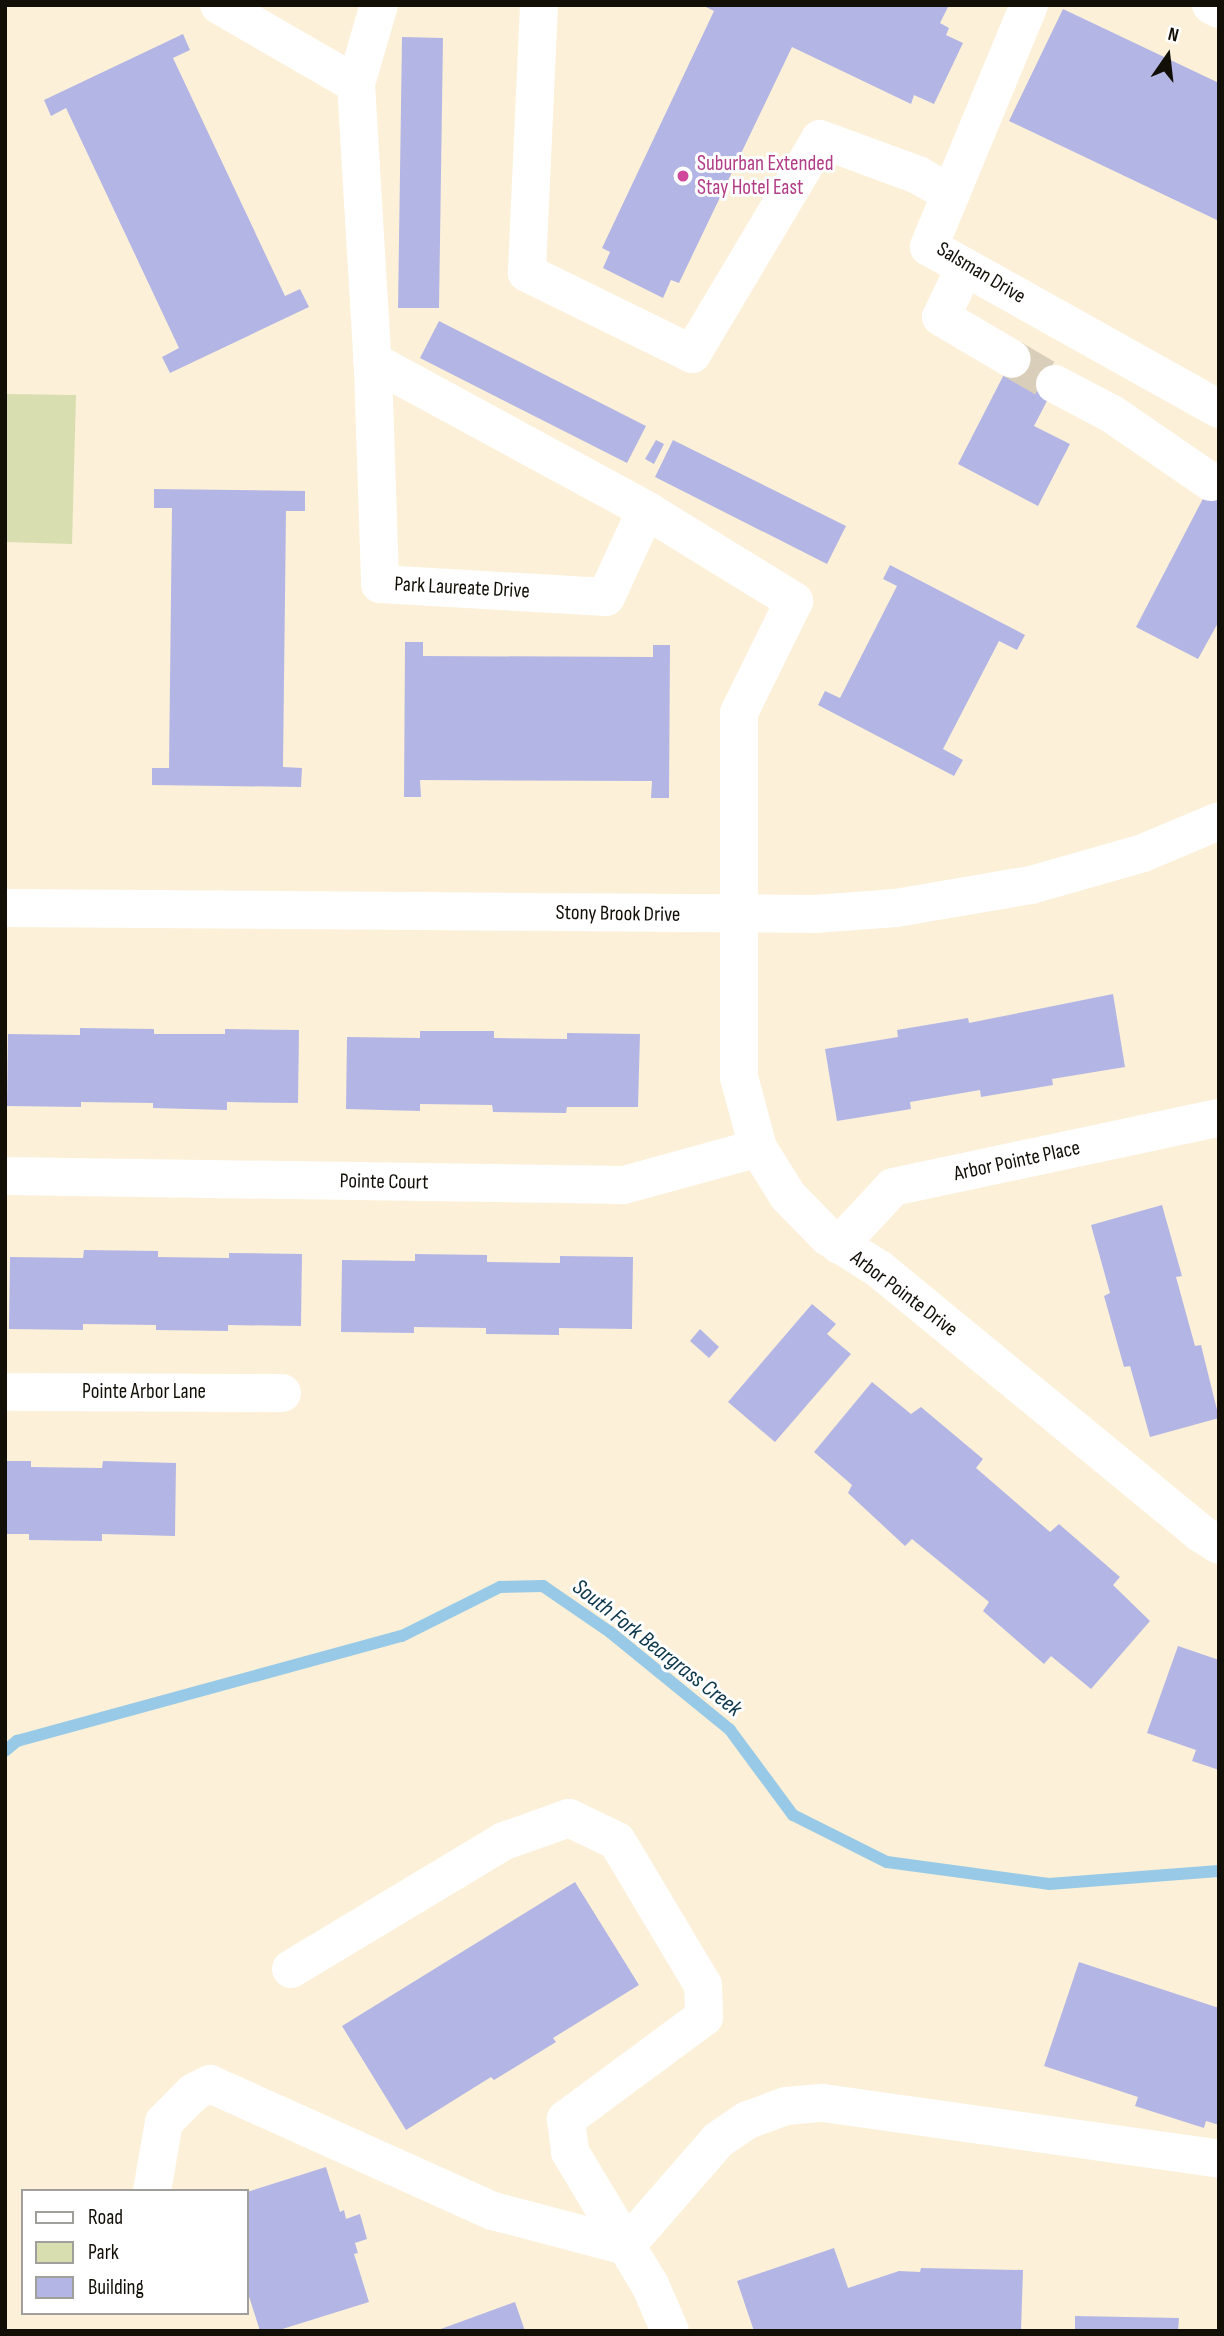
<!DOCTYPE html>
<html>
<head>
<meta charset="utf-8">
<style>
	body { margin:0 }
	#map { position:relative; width:1224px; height:2336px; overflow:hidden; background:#fcf0d8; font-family:"Sofia Sans Condensed",sans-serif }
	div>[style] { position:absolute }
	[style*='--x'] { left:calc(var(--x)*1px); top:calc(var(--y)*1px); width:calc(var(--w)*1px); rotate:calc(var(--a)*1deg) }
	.green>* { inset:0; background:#d8deaf }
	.stream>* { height:12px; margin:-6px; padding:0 6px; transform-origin:6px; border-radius:6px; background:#98cae7 }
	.building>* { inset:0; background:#b3b6e5 }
	.minor-tunnel>* { height:38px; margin-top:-19px; transform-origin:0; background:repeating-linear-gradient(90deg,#d9ceb9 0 38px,transparent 0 57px) }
	.minor>* { height:38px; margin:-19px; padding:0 19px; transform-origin:19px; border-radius:19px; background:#fff }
	.dots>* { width:19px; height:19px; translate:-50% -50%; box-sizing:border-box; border:4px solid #fff; border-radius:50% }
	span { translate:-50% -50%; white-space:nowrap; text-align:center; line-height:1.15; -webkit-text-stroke:6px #fff; paint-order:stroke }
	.hotel-label { font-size:21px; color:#b23c85 }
	.left { translate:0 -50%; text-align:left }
	.street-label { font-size:21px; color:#120f07 }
	.water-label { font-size:23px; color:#0c364a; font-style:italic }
	.frame { position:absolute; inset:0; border:7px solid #120f07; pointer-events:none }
	.legend { position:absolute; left:21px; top:2189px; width:228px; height:126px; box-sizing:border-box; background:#fff; border:2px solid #a09f9c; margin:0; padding:9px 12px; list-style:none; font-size:21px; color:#120f07 }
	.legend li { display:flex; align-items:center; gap:14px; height:35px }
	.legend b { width:35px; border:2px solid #a09f9c }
	.north { position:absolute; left:1133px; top:21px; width:70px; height:70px; -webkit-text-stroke:5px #fff; paint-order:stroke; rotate:14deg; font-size:19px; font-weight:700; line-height:28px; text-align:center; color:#120f07 }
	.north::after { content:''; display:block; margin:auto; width:24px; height:32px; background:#120f07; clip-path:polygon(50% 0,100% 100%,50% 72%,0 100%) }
</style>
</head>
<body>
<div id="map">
	<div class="green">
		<div style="clip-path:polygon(7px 394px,76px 395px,72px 544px,5px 542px)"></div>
	</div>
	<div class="stream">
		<div style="--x:5;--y:1751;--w:16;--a:-40"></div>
		<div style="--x:17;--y:1741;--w:399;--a:-15.3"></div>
		<div style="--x:402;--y:1636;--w:110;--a:-26.6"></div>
		<div style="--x:500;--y:1587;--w:43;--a:-1.3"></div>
		<div style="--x:543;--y:1586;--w:81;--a:34.5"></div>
		<div style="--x:610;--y:1632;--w:155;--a:39.2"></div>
		<div style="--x:730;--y:1730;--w:106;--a:53.5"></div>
		<div style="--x:793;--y:1815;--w:105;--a:26.6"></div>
		<div style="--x:887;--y:1862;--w:163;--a:7.7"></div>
		<div style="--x:1049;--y:1884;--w:170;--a:-4.4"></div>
	</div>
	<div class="building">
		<div style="clip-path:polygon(702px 5px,949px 5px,940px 23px,949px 28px,946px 35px,963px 43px,934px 104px,914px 95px,911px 104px,792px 47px,679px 283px,671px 280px,663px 298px,603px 268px,610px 252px,602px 248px,714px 11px)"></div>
		<div style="clip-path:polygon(1063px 9px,1219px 83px,1219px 221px,1009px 121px)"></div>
		<div style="clip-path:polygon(183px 34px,190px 50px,173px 58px,285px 296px,300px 289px,309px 307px,170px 373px,162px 357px,179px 348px,66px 108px,51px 116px,44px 100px)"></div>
		<div style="clip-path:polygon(402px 37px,443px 38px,439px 308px,398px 308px)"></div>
		<div style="clip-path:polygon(439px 321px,646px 426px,627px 463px,420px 358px)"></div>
		<div style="clip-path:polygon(1017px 349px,1062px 372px,1034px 426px,1070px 444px,1038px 506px,958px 464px)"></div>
		<div style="clip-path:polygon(656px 440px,664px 444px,654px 464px,645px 459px)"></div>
		<div style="clip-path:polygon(673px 440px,846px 526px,827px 564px,655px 477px)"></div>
		<div style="clip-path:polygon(1219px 468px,1219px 621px,1198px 659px,1136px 627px)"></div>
		<div style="clip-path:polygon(154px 489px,305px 491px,305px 511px,286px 511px,283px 767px,302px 768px,301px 787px,152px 785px,152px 768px,169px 768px,172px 508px,154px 508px)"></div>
		<div style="clip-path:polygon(890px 565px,1025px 635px,1017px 650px,999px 641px,943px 749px,963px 760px,954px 776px,818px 705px,825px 691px,840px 698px,897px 586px,883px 579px)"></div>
		<div style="clip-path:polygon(405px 642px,423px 642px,423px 656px,653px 657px,653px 645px,670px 645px,669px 798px,651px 798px,652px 781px,420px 780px,421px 797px,404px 797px)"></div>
		<div style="clip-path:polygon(1113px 994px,1125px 1067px,1052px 1079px,1053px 1085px,981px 1097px,980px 1090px,910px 1102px,911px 1109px,837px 1121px,825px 1049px,898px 1037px,897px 1030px,968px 1018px,969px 1023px)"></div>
		<div style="clip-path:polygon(80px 1028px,154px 1029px,154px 1034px,225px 1034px,225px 1029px,299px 1030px,298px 1103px,227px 1102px,227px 1110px,153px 1108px,153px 1103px,81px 1102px,81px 1107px,7px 1106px,8px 1034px,80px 1035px)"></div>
		<div style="clip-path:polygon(420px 1031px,494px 1031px,494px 1038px,567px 1039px,567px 1033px,640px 1034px,638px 1107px,567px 1107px,566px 1113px,493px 1112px,492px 1105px,420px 1104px,420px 1111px,346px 1109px,347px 1037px,420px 1038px)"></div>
		<div style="clip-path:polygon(1162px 1205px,1182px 1276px,1176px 1277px,1195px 1346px,1201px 1345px,1219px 1418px,1150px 1437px,1130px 1366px,1124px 1367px,1104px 1296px,1110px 1293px,1091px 1225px)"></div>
		<div style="clip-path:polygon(84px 1250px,158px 1251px,158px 1257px,229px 1258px,229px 1253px,302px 1254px,301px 1326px,228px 1325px,228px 1331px,156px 1330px,156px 1325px,83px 1324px,83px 1330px,9px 1329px,10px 1257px,83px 1258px)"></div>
		<div style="clip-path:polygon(415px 1254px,487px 1255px,487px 1262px,560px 1263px,560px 1256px,633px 1257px,632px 1329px,559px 1328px,559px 1335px,486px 1334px,486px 1328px,414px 1327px,414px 1333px,341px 1332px,342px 1260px,415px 1261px)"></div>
		<div style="clip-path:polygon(812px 1304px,836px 1324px,827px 1334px,851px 1354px,775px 1442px,728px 1402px)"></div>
		<div style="clip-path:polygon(700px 1329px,719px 1347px,709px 1358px,690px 1341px)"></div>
		<div style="clip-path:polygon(872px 1382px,911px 1414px,921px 1407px,983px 1459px,976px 1468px,1050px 1532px,1059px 1524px,1120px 1577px,1113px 1585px,1150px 1621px,1091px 1689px,1051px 1656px,1044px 1664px,983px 1611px,989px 1602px,912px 1539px,905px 1546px,848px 1493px,852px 1485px,814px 1452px)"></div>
		<div style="clip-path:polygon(5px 1461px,31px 1461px,31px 1467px,102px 1468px,103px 1461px,176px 1463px,175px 1536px,102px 1534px,102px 1541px,29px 1540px,29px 1534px,5px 1534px)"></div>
		<div style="clip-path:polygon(1178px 1646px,1219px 1660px,1219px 1770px,1192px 1761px,1196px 1750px,1147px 1733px)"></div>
		<div style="clip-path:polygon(575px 1882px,639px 1985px,553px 2038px,556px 2042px,494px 2080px,491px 2077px,406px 2130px,342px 2026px)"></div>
		<div style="clip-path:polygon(1079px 1962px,1219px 2008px,1219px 2125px,1206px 2121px,1204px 2128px,1135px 2106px,1138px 2097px,1044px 2066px)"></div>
		<div style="clip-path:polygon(326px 2167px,340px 2212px,344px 2210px,346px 2219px,360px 2214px,367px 2239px,355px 2243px,358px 2253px,354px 2254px,369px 2302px,276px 2331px,260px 2331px,247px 2290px,247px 2192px)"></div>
		<div style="clip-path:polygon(834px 2248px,848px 2288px,899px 2271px,920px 2272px,921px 2268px,1023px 2270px,1021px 2331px,754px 2331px,737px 2281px)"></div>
		<div style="clip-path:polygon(515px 2302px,525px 2331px,438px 2331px,438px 2330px)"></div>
		<div style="clip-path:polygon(1075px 2316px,1179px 2318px,1178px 2331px,1075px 2331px)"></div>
	</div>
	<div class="minor-tunnel">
		<div style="--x:1012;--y:359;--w:50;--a:30.2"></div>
	</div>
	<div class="minor">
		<div style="--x:219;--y:5;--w:158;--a:30"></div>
		<div style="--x:356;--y:84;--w:286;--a:86.6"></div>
		<div style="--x:373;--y:369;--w:215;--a:88.1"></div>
		<div style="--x:380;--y:584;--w:226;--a:3.3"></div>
		<div style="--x:606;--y:597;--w:96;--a:-65.3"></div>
		<div style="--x:646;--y:510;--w:174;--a:31.6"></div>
		<div style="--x:794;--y:601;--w:125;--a:116.2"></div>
		<div style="--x:739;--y:713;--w:364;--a:90"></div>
		<div style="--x:739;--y:1077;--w:73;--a:75"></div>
		<div style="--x:758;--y:1148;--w:57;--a:58"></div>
		<div style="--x:788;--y:1196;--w:57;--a:45.7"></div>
		<div style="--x:828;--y:1237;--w:60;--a:32.1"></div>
		<div style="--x:879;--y:1269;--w:416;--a:39.4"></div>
		<div style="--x:1200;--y:1533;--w:22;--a:32"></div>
		<div style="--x:539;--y:5;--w:268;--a:92.6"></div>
		<div style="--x:527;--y:273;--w:184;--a:26.1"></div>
		<div style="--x:692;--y:354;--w:250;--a:-59.2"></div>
		<div style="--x:820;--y:139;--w:104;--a:20.2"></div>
		<div style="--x:918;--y:175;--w:38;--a:30"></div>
		<div style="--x:1029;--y:5;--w:262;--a:112.5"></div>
		<div style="--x:929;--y:247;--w:332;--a:29.2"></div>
		<div style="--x:1211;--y:5;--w:9;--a:27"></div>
		<div style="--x:356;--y:84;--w:82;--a:-73.8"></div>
		<div style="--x:965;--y:267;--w:55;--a:115.6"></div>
		<div style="--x:941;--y:317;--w:82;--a:30.6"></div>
		<div style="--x:372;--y:361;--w:312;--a:28.5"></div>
		<div style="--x:1055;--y:384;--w:64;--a:27.8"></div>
		<div style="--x:1112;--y:414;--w:120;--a:34.5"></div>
		<div style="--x:5;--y:908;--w:810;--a:0.42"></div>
		<div style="--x:815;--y:914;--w:81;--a:-4.2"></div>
		<div style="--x:896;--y:908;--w:137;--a:-9.7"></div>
		<div style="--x:1031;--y:885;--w:116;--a:-15.9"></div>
		<div style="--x:1143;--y:853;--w:82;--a:-22.8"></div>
		<div style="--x:5;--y:1176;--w:619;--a:0.83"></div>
		<div style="--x:624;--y:1185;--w:139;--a:-15.4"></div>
		<div style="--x:839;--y:1245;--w:79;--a:-47"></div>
		<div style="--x:893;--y:1187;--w:333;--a:-12"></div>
		<div style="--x:5;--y:1392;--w:277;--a:0.2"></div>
		<div style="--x:291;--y:1969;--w:249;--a:-31"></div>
		<div style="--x:504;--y:1841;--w:69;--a:-19.5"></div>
		<div style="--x:569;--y:1818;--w:53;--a:25.6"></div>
		<div style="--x:617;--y:1841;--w:168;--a:59.2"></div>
		<div style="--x:703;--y:1985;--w:32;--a:88"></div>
		<div style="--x:704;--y:2017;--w:172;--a:143.5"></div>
		<div style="--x:566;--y:2119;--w:33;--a:83"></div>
		<div style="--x:570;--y:2152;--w:155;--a:59"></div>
		<div style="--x:650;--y:2285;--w:50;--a:66.5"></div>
		<div style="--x:152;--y:2191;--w:70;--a:-80.1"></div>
		<div style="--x:164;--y:2122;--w:42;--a:-45"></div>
		<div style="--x:194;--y:2092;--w:18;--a:-27"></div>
		<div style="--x:210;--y:2084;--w:310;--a:24.2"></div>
		<div style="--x:493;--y:2211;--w:138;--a:14.7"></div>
		<div style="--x:626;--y:2246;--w:140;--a:-49"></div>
		<div style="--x:718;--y:2140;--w:36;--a:-34"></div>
		<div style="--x:748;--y:2120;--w:40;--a:-20.2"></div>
		<div style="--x:786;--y:2106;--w:37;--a:-5"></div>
		<div style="--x:823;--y:2103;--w:400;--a:8"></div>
	</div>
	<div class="dots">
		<div style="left:683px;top:176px;background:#d1479c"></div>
	</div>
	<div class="hotel-label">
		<span class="left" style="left:697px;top:176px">Suburban Extended<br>Stay Hotel East</span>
	</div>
	<div class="street-label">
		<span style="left:981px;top:273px;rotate:31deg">Salsman Drive</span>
		<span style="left:462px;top:588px;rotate:3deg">Park Laureate Drive</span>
		<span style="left:618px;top:914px;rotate:1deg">Stony Brook Drive</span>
		<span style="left:1017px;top:1161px;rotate:-12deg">Arbor Pointe Place</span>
		<span style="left:384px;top:1182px;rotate:1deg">Pointe Court</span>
		<span style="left:904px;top:1294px;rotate:37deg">Arbor Pointe Drive</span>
		<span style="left:144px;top:1392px">Pointe Arbor Lane</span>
	</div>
	<div class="water-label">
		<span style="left:657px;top:1648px;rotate:38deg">South Fork Beargrass Creek</span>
	</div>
	<div class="frame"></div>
	<ul class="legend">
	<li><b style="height:9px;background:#fff"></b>Road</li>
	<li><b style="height:19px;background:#d8deaf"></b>Park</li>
	<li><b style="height:19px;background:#b3b6e5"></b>Building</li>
	</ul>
	<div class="north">N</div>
</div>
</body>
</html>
